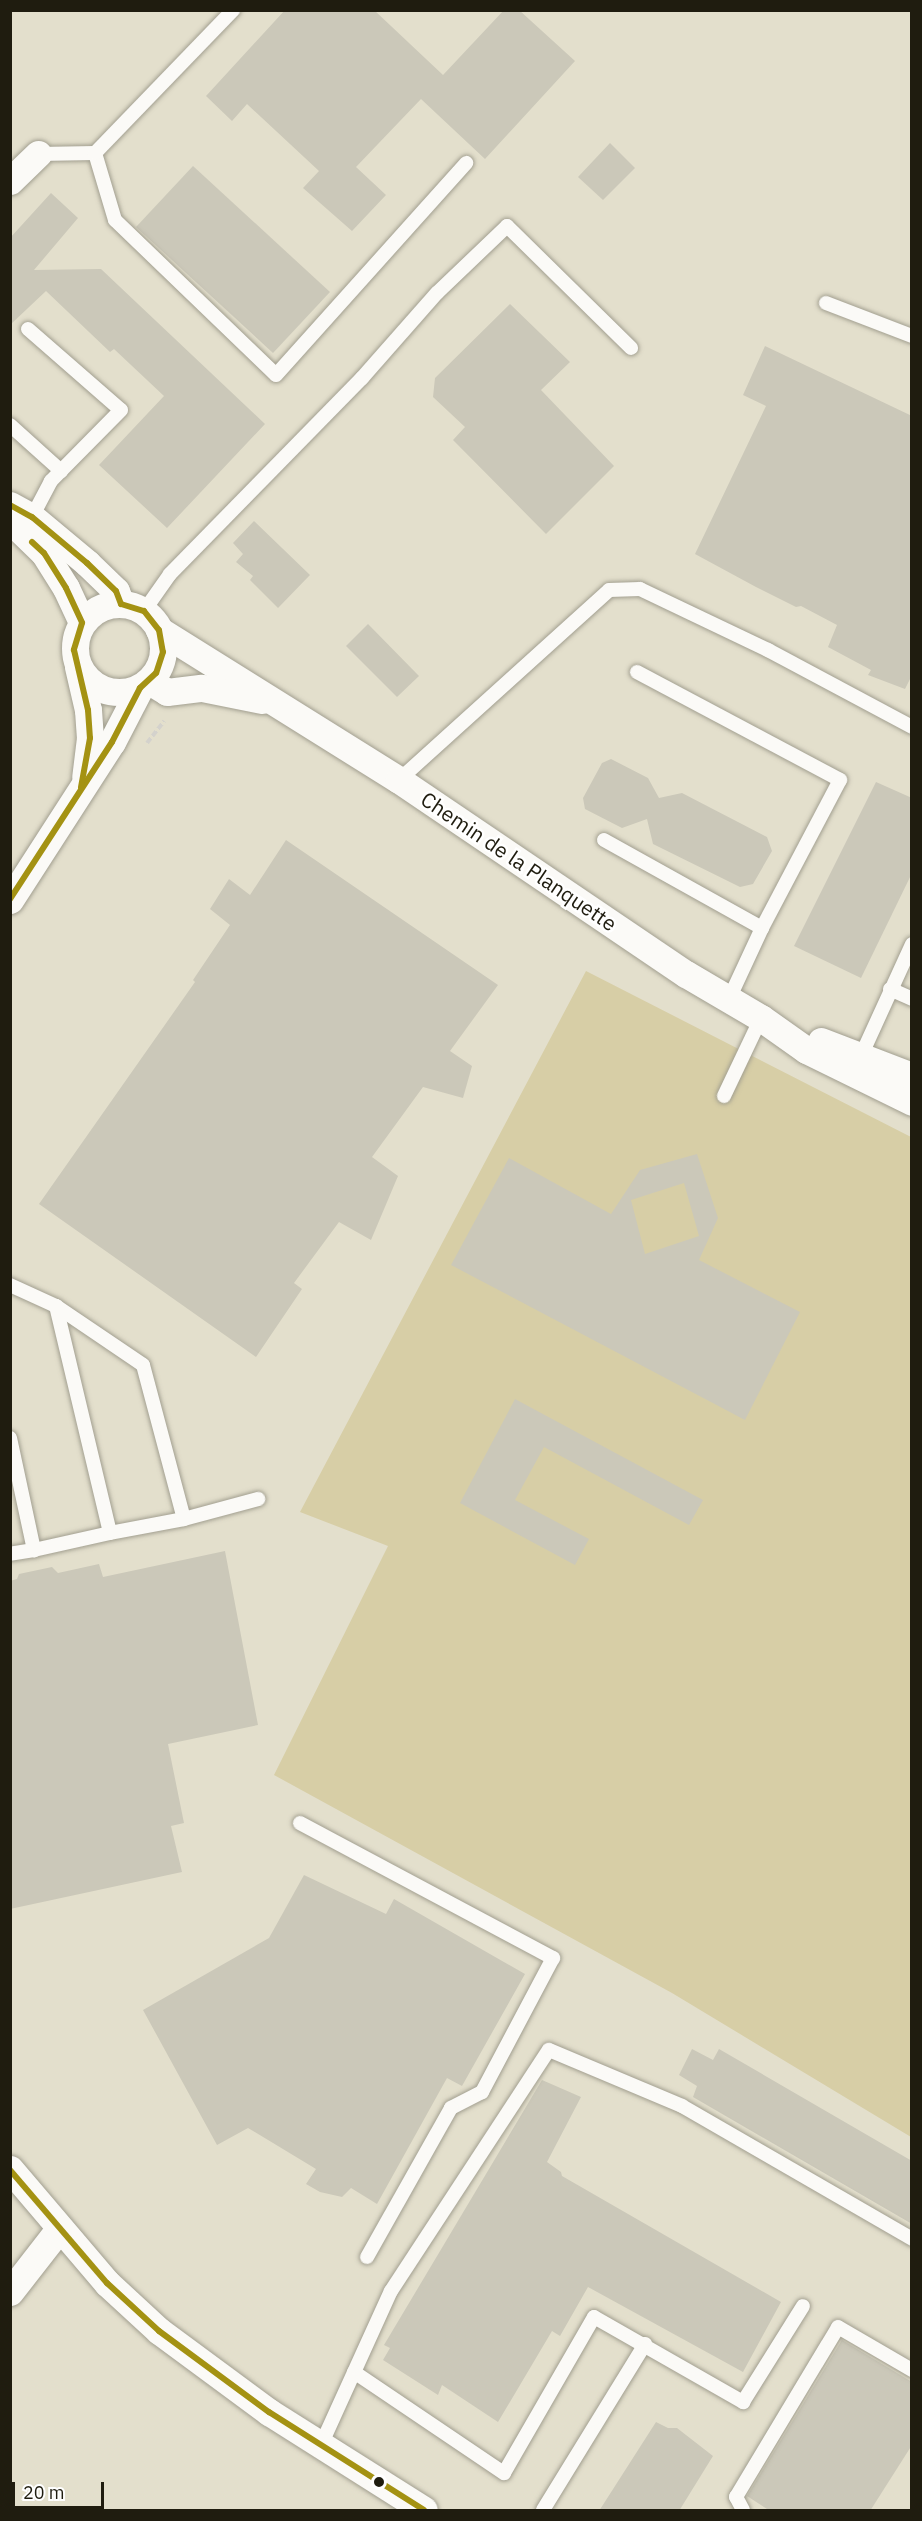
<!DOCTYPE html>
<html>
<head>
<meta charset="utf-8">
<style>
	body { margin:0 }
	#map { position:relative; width:922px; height:2521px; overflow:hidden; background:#e3dfcc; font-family:"IBM Plex Sans",sans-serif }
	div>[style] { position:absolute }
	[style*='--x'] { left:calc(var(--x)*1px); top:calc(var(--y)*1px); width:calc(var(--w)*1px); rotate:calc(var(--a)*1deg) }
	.green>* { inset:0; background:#d7cea6 }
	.building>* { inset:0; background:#cbc8b9 }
	.path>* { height:4px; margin-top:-2px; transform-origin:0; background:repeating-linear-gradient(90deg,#d4d2cc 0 6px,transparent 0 9px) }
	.roads { filter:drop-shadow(0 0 2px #a29f90) drop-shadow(0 0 2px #a29f90) }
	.service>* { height:14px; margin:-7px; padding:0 7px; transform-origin:7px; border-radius:7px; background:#fbfaf7 }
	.minor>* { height:27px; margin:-13.5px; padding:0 13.5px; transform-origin:13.5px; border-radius:13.5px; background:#fbfaf7 }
	.minor>.ring { margin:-13.5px; padding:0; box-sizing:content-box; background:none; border:27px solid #fbfaf7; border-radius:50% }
	.bus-1>* { height:6px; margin:-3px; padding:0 3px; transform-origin:3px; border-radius:3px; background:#a49213 }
	.dots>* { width:16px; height:16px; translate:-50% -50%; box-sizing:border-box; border:3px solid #fff; border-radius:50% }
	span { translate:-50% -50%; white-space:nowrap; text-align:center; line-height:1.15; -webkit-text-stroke:5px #fff; paint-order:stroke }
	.street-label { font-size:21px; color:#1f1c0f }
	.frame { position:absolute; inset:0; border:12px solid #1f1c0f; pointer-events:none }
	.scale { position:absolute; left:12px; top:2482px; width:92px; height:27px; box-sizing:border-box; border:3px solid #1f1c0f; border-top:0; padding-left:8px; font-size:18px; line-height:21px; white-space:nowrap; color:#1f1c0f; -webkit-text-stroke:4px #fff; paint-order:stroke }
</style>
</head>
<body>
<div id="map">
	<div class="green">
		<div style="clip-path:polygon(586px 971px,911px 1137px,911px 2137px,672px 1993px,274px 1775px,388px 1546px,300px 1512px)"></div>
	</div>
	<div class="building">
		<div style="clip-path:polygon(285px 10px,374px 10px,443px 75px,504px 10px,519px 10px,575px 61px,485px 159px,421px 99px,356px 167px,386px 195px,352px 231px,303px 188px,319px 171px,247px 104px,232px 121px,206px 96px)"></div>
		<div style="clip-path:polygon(610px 143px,635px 168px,603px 200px,578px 177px)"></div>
		<div style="clip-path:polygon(193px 166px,330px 292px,273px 353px,136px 227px)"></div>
		<div style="clip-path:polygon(51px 193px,78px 218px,34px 270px,101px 269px,265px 424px,167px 528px,99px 465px,164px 396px,114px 349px,110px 352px,46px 291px,10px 325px,10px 238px)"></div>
		<div style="clip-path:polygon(510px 304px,570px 362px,541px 390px,614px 466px,546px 534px,453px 440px,465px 427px,433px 397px,435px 378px)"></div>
		<div style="clip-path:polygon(765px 346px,912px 416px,912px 675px,905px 689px,868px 675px,871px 670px,828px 647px,837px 625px,801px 606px,796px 607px,756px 587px,695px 554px,766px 406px,743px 395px)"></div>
		<div style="clip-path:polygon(254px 521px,310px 575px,278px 608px,250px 580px,253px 576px,236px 562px,243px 554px,233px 543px)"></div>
		<div style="clip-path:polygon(368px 624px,419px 676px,397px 697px,346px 646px)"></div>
		<div style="clip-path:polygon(611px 759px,648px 778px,659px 798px,682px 793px,767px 837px,772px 851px,753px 884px,740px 887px,653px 844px,647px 819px,622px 828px,585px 809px,583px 798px,602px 763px)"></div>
		<div style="clip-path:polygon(876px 782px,912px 798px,912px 873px,861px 978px,794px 946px)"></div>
		<div style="clip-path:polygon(286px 840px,498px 985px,450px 1051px,472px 1066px,463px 1098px,423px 1087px,372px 1157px,398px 1176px,371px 1240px,339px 1222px,294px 1283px,302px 1289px,256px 1357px,39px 1204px,195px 982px,193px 980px,230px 925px,210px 909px,229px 879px,250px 895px)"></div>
		<div style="clip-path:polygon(evenodd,697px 1154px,718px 1218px,699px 1260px,800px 1312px,745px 1420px,451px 1265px,509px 1158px,611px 1214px,640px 1170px,697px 1154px,684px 1183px,699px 1236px,645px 1254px,631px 1200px,684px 1183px)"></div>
		<div style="clip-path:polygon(515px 1399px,703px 1500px,689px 1525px,544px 1447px,515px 1500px,589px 1539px,575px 1565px,460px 1503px)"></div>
		<div style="clip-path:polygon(225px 1551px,258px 1725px,168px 1744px,184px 1823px,171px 1826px,182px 1872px,10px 1909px,10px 1581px,17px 1579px,19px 1574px,52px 1567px,58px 1573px,99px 1564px,103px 1577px)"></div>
		<div style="clip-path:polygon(304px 1875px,386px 1914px,394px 1899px,525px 1974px,462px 2086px,447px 2078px,377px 2204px,351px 2188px,342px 2197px,320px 2192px,306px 2184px,316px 2169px,248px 2128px,217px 2145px,143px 2010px,269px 1938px)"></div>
		<div style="clip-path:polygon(692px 2049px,713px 2060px,719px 2049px,912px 2161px,912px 2224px,693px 2097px,697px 2086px,679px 2075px)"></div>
		<div style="clip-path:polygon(542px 2080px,581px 2097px,547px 2162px,561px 2172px,562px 2176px,781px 2302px,743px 2372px,588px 2287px,560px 2336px,552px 2331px,498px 2422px,442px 2385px,438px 2395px,383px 2360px,390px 2348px,384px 2345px)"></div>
		<div style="clip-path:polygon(842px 2340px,912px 2382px,912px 2445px,870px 2511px,770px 2511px,747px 2496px)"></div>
		<div style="clip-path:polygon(656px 2422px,668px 2428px,677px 2428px,713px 2456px,679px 2511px,599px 2511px)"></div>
	</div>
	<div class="path">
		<div style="--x:147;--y:743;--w:28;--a:-52"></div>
	</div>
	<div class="roads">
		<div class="service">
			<div style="--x:95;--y:153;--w:70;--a:73.4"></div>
			<div style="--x:115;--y:220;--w:223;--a:43.9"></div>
			<div style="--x:276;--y:375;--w:285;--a:-48.1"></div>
			<div style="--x:38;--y:154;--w:57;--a:-1"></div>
			<div style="--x:95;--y:153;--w:199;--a:-46"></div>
			<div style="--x:826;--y:303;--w:92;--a:21"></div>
			<div style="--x:28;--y:329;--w:123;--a:41.1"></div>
			<div style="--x:121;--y:410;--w:100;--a:134.6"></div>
			<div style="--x:51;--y:481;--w:41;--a:117.8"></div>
			<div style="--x:10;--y:425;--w:69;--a:42"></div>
			<div style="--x:144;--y:611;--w:45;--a:-54.9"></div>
			<div style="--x:170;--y:574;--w:274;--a:-45.6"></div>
			<div style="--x:362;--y:378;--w:113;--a:-48.6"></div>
			<div style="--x:437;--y:293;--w:97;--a:-43.7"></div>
			<div style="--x:507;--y:226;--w:174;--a:44.5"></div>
			<div style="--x:637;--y:672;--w:230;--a:28"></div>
			<div style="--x:840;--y:780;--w:167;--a:117.8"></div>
			<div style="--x:762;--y:928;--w:78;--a:114.9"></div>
			<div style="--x:399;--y:780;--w:283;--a:-42.1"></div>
			<div style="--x:609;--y:590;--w:31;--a:-2"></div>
			<div style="--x:640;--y:589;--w:142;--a:25.5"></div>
			<div style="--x:768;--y:650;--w:163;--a:28.1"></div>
			<div style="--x:604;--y:840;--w:181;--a:29.1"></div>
			<div style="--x:890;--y:989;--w:24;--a:24"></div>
			<div style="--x:861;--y:1056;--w:123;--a:-65.5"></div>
			<div style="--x:724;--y:1096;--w:86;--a:-64.6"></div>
			<div style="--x:10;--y:1285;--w:51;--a:24.5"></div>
			<div style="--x:56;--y:1306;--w:233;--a:76.6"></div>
			<div style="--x:110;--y:1533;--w:78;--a:167.4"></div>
			<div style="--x:56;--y:1306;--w:105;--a:34.1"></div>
			<div style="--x:143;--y:1365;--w:159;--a:75.1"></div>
			<div style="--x:184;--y:1519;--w:75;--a:169.3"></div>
			<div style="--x:10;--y:1438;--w:115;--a:77.9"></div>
			<div style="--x:34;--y:1550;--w:24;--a:171"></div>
			<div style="--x:184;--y:1519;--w:77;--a:-15.1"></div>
			<div style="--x:300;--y:1823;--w:287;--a:28.1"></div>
			<div style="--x:553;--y:1958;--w:152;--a:117.9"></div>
			<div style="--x:482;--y:2092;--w:35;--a:153"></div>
			<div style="--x:451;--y:2108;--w:171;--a:119.4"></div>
			<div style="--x:354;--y:2372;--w:181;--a:34"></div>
			<div style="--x:504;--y:2473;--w:180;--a:-60"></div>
			<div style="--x:594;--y:2317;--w:172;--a:29.7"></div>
			<div style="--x:743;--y:2402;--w:113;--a:-58"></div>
			<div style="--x:321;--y:2445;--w:169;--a:-65.6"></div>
			<div style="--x:391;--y:2291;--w:288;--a:-56.8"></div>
			<div style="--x:549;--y:2050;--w:144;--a:22.8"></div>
			<div style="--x:682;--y:2106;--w:266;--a:30"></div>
			<div style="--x:543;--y:2510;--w:195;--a:-58.4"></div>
			<div style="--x:743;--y:2510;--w:15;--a:-118"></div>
			<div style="--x:736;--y:2497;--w:198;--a:-59"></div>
			<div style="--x:838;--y:2327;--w:86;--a:30.2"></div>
		</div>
		<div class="minor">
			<div style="--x:10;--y:181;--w:39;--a:-44"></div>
			<div style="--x:10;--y:505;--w:25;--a:29"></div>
			<div style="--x:32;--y:517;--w:72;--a:39.9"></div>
			<div style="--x:87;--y:563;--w:40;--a:44"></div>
			<div style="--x:116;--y:591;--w:14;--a:69"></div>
			<div style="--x:14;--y:524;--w:42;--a:44"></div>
			<div style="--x:44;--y:553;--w:41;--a:57.8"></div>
			<div style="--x:66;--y:588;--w:38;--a:65"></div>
			<div class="ring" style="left:75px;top:604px;width:61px;height:61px"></div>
			<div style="--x:159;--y:630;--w:283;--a:32"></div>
			<div style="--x:399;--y:780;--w:346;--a:34.1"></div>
			<div style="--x:686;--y:974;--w:87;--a:30.4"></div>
			<div style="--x:761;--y:1018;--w:55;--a:35.4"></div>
			<div style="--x:806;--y:1050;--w:118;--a:26.1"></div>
			<div style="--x:78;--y:667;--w:44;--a:76.9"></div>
			<div style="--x:88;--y:710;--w:28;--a:86"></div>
			<div style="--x:90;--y:738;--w:39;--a:97"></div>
			<div style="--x:149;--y:681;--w:21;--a:31"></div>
			<div style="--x:167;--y:692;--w:35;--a:-7"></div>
			<div style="--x:202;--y:688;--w:61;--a:11.3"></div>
			<div style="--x:10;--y:900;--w:188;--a:-57.2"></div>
			<div style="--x:112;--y:742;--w:61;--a:-62.6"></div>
			<div style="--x:821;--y:1041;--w:97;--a:21"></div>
			<div style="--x:10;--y:2169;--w:150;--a:49.6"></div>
			<div style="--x:107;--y:2283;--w:71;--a:42.7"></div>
			<div style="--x:159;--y:2331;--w:137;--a:36.4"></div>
			<div style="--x:269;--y:2412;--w:183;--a:32.3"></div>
			<div style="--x:10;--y:2292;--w:80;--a:-52.1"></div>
		</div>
	</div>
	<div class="bus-1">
		<div style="--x:10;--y:505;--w:25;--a:29"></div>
		<div style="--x:32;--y:517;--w:72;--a:39.9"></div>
		<div style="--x:87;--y:563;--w:40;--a:44"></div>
		<div style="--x:116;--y:591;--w:14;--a:69"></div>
		<div style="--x:121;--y:604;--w:24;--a:17"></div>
		<div style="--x:144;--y:611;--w:24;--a:52"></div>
		<div style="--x:159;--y:630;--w:22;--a:80"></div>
		<div style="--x:163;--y:652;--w:22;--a:108"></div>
		<div style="--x:156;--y:673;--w:22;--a:137"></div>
		<div style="--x:140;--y:688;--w:61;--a:117.4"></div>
		<div style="--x:112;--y:742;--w:187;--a:123"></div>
		<div style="--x:32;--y:542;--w:16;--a:43"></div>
		<div style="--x:44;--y:553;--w:41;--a:57.8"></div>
		<div style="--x:66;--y:588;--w:38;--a:65"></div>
		<div style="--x:82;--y:623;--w:28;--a:107"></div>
		<div style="--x:74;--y:650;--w:62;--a:76.9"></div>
		<div style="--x:88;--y:710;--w:28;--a:86"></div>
		<div style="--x:90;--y:738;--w:50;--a:100.4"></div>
		<div style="--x:10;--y:2170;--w:149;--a:49.4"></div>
		<div style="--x:107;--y:2283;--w:71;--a:42.7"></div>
		<div style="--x:159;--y:2331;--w:137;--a:36.4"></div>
		<div style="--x:269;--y:2412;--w:183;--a:32.3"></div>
	</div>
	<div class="dots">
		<div style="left:379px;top:2482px;background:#1f1c0f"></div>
	</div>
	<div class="street-label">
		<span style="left:519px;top:861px;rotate:34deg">Chemin de la Planquette</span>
	</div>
	<div class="frame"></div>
	<div class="scale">20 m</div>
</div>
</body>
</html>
